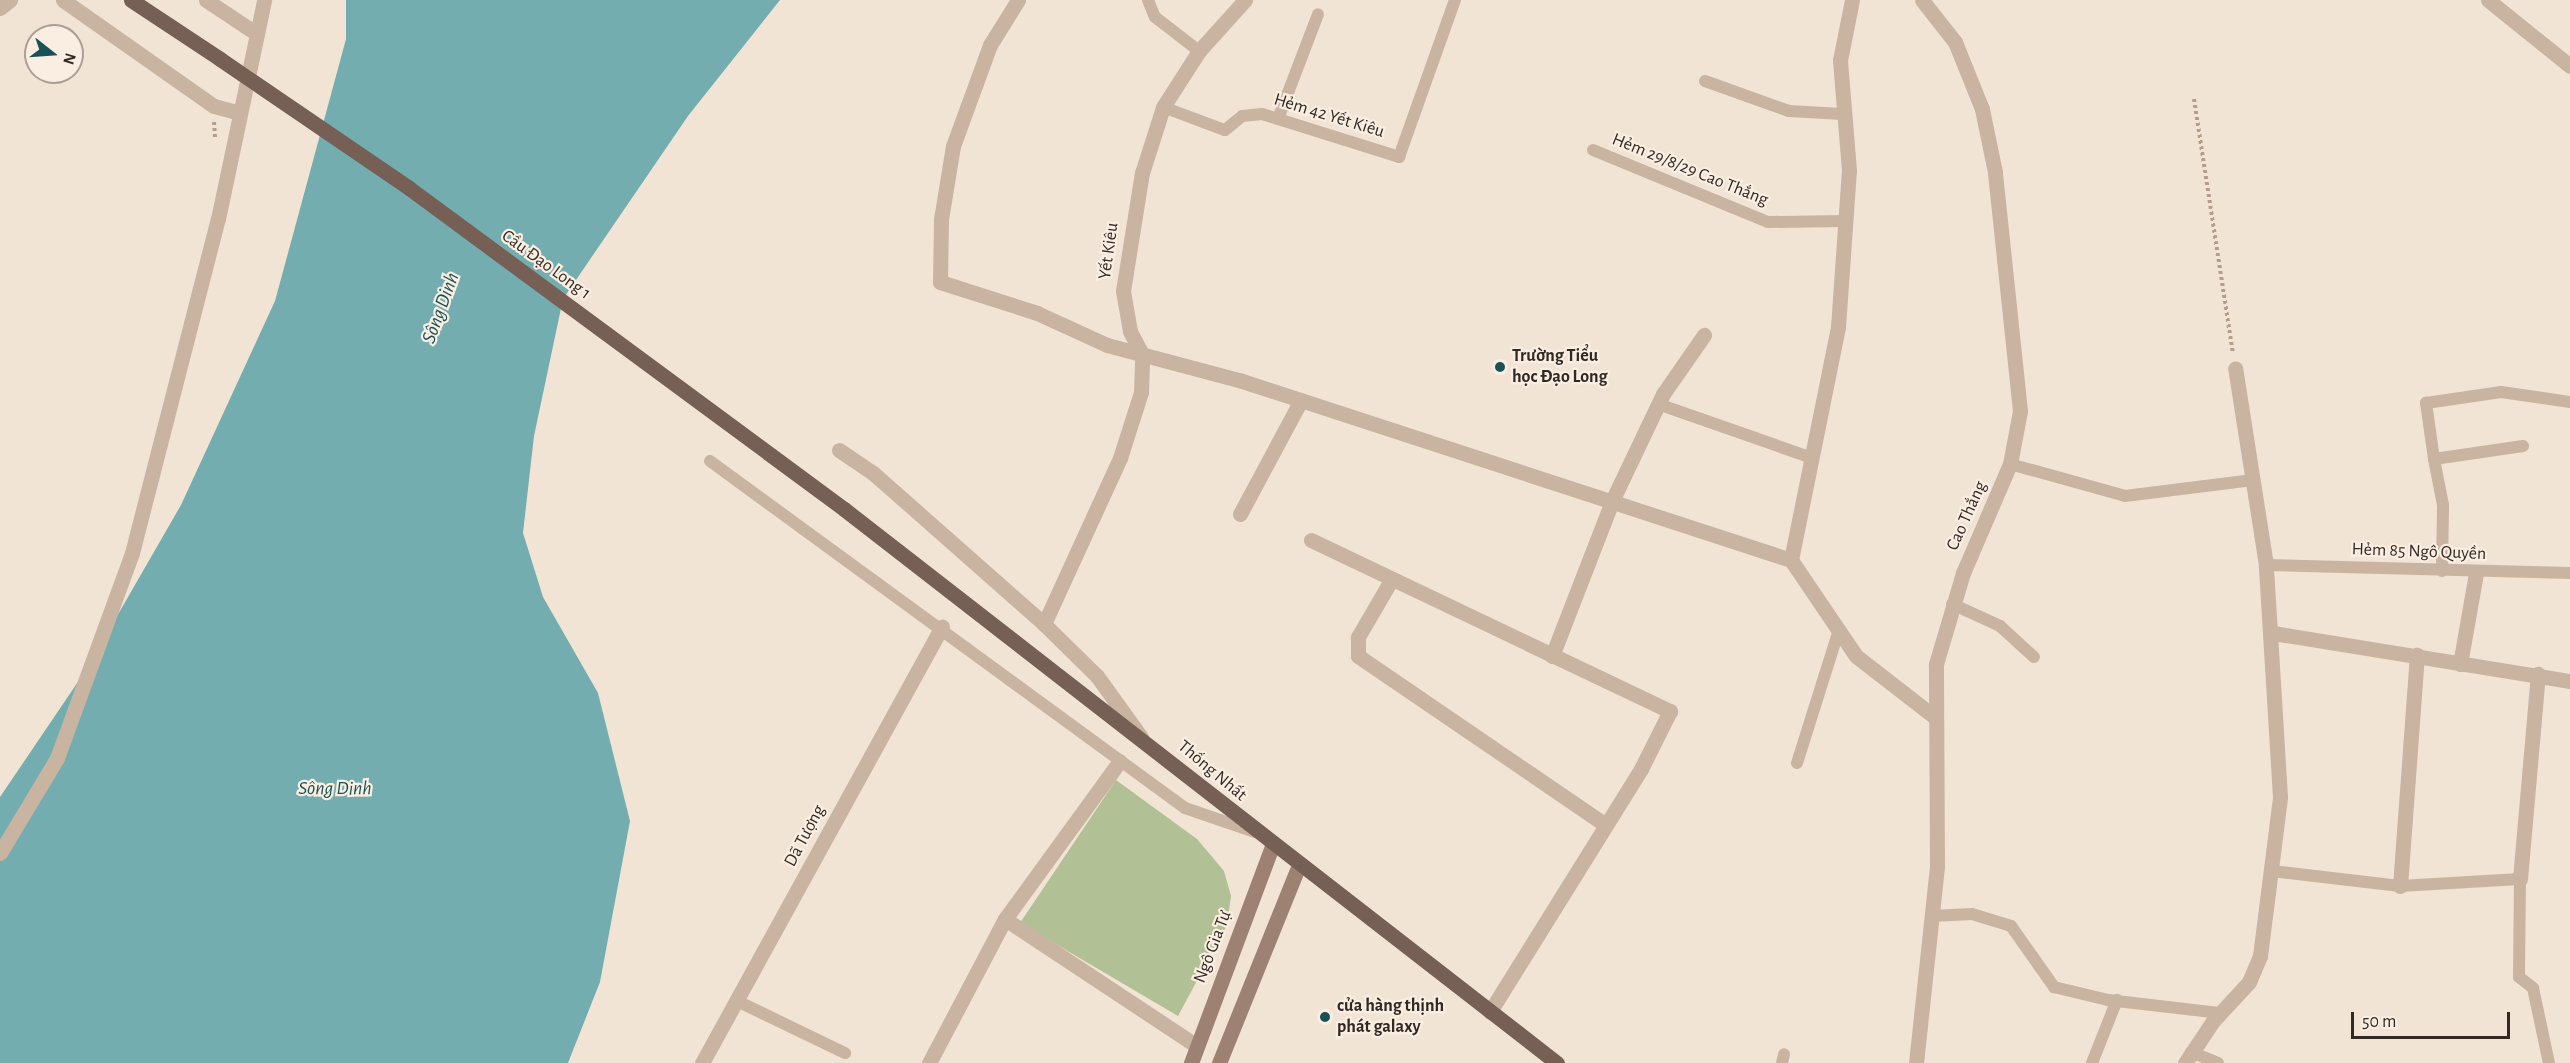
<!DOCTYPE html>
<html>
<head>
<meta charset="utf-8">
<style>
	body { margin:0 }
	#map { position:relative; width:2570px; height:1063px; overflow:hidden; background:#f1e4d5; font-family:"Alegreya Sans",sans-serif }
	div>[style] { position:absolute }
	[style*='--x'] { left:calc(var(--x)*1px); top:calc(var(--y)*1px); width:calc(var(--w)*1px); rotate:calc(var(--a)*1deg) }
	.green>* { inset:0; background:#b2c095 }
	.water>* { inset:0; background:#74adaf }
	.path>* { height:4px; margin-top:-2px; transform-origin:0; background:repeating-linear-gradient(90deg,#b59d8c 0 3px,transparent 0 6px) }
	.lane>* { height:12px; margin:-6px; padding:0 6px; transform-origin:6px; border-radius:6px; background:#c9b4a1 }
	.street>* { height:15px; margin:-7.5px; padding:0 7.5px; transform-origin:7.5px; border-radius:7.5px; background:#c9b4a1 }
	.secondary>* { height:15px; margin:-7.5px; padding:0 7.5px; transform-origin:7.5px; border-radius:7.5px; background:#9d8273 }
	.primary>* { height:15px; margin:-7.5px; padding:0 7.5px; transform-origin:7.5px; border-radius:7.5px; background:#766055 }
	.primary-bridge>* { height:15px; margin:-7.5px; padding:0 7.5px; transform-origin:7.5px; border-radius:7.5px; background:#766055 }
	.dots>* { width:16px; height:16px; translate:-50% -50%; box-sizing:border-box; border:3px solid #f9eee1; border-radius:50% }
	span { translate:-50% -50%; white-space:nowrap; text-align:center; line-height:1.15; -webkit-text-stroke:4.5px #f9eee1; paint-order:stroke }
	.street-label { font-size:18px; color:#332924 }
	.poi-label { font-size:18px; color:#332924; font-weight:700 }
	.left { translate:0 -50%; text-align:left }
	.water-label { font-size:20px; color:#195256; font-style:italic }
	.north { position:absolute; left:24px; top:24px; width:60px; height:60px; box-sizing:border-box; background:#f9eee1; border:2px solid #aa9f95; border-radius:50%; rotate:107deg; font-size:16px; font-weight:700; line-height:24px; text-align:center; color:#332924 }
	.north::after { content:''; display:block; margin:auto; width:21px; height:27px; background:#195256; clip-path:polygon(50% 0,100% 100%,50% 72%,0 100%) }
	.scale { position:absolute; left:2351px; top:1012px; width:159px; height:27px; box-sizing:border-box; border:3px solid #332924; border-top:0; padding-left:8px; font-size:18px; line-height:21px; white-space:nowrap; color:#332924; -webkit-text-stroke:4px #f9eee1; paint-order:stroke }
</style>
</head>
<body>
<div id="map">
	<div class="green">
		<div style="clip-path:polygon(1116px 780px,1197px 839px,1224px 871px,1231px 896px,1227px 925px,1178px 1016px,1020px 923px)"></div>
	</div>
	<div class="water">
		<div style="clip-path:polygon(346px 0,780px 0,688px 116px,563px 299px,534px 436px,523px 533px,543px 597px,598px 693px,630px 821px,600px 982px,568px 1063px,0 1063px,0 797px,86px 670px,181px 505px,275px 301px,346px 39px)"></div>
	</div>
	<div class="path">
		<div style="--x:2194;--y:99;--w:257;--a:81.3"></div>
		<div style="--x:214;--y:122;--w:16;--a:86"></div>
	</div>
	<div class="lane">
		<div style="--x:1148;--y:0;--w:18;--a:68"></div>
		<div style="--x:1155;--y:17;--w:56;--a:37.7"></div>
		<div style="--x:1705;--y:81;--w:89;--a:19.7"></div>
		<div style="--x:1789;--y:111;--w:53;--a:3.2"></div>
		<div style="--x:1163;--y:107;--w:66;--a:20.4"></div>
		<div style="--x:1225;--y:130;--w:22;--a:-39"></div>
		<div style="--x:1242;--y:116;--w:20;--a:-6"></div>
		<div style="--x:1262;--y:114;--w:144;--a:17.4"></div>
		<div style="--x:1399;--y:157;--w:167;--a:-70.4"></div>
		<div style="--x:1278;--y:119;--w:112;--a:-69.1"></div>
		<div style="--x:1593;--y:150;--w:189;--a:22.4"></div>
		<div style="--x:1768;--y:222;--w:77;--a:-0.7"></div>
		<div style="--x:1658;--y:404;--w:163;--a:19.3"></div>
		<div style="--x:2434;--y:459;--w:57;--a:-98.1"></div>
		<div style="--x:2426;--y:403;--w:76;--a:-8.3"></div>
		<div style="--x:2501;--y:392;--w:70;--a:8.2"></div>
		<div style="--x:710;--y:461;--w:588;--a:36.15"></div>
		<div style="--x:1185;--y:808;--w:74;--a:18.9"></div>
		<div style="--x:2010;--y:464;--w:119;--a:15.5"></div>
		<div style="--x:2125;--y:496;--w:129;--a:-7.1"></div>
		<div style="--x:2266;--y:565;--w:304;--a:1.5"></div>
		<div style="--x:2442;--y:571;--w:66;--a:-89.1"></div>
		<div style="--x:2443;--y:505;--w:47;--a:-101.1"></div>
		<div style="--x:2434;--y:459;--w:90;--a:-8.3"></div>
		<div style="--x:1952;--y:604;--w:53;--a:24.6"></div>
		<div style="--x:2000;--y:626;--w:46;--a:42.4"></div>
		<div style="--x:1797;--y:763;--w:139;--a:-72.5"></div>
		<div style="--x:2272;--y:871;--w:129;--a:6.7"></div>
		<div style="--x:2400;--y:886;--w:120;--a:-3.3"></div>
		<div style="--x:2520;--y:879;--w:98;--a:90.6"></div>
		<div style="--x:2519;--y:977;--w:18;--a:38"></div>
		<div style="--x:2533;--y:988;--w:77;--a:78"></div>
		<div style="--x:1931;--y:916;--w:41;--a:-2.8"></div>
		<div style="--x:1972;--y:914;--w:41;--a:17.1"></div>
		<div style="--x:2011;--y:926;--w:75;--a:54.8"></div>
		<div style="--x:2054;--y:987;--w:56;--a:13.5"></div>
		<div style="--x:2108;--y:1000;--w:114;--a:6.6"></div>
		<div style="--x:737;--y:1001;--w:120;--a:25.7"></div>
		<div style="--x:2191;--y:1052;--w:29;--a:22"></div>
		<div style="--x:1782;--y:1063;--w:9;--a:-77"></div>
		<div style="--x:2092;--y:1063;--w:68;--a:-68.4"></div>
	</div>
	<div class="street">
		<div style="--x:63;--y:0;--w:184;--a:35.1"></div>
		<div style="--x:214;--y:106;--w:27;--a:15"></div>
		<div style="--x:206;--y:0;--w:61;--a:33.7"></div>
		<div style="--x:1018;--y:0;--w:53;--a:121.9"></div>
		<div style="--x:990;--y:45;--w:108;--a:110.1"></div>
		<div style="--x:953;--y:146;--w:74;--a:99.3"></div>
		<div style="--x:941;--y:219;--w:63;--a:90.9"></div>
		<div style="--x:940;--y:282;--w:102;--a:17.7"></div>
		<div style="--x:1037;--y:313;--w:77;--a:24.6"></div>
		<div style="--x:1107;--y:345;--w:137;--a:14.9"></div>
		<div style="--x:1239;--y:380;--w:581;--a:18.06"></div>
		<div style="--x:1791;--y:560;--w:116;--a:55.9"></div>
		<div style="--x:1856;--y:656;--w:101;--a:37.8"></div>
		<div style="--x:2488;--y:0;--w:105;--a:38.8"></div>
		<div style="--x:0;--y:8;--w:13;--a:-39"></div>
		<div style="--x:839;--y:450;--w:41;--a:34.1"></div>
		<div style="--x:873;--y:473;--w:228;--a:41.4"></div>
		<div style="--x:1044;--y:624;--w:74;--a:44.5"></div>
		<div style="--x:1097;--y:676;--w:75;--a:54.2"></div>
		<div style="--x:1240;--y:514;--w:129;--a:-61.8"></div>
		<div style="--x:1311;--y:540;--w:398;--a:25.5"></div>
		<div style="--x:1670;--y:711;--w:65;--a:116.6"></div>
		<div style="--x:1641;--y:769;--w:286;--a:121.9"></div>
		<div style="--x:1791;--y:560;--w:238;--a:-78.6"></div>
		<div style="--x:1838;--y:327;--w:157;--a:-86"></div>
		<div style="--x:1849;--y:170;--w:110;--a:-94.7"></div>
		<div style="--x:1840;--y:60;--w:61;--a:-78.7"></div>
		<div style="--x:1390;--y:582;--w:64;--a:120.2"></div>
		<div style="--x:1358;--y:637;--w:19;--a:90"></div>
		<div style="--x:1358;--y:656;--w:298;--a:34.3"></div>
		<div style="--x:1044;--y:624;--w:183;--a:-65.4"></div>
		<div style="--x:1120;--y:458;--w:69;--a:-72.3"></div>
		<div style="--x:1141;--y:392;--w:38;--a:-88"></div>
		<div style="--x:1142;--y:354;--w:26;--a:-118"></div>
		<div style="--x:1130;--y:331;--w:41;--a:-99.9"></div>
		<div style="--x:1123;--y:291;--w:120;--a:-80.9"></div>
		<div style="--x:1142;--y:173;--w:69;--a:-72.3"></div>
		<div style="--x:1163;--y:107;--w:67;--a:-57.3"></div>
		<div style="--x:1199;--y:51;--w:69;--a:-48"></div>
		<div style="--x:2273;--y:633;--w:301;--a:9.2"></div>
		<div style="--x:1552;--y:656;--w:166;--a:-68.8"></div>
		<div style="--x:1612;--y:501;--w:119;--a:-64.5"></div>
		<div style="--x:1663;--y:394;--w:72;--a:-55.2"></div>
		<div style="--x:2460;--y:664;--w:92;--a:-80"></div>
		<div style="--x:0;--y:853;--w:111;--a:-59"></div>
		<div style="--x:57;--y:758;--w:218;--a:-69.9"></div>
		<div style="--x:132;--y:553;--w:345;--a:-75.6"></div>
		<div style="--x:218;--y:219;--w:224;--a:-78.1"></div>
		<div style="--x:2520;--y:879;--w:206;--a:-85"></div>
		<div style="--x:2400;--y:886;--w:232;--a:-85.8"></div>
		<div style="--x:1005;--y:919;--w:230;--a:33.5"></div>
		<div style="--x:702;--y:1063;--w:498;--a:-61.2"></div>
		<div style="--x:929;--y:1063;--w:163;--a:-62.2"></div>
		<div style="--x:1005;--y:919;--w:195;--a:-54"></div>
		<div style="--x:1916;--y:1063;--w:199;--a:-83.9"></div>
		<div style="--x:1937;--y:865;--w:201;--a:-90.3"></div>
		<div style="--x:1936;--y:664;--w:95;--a:-73.5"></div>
		<div style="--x:1963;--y:573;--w:119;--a:-66.7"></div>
		<div style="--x:2010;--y:464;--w:54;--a:-79.3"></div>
		<div style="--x:2020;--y:411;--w:240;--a:-96"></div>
		<div style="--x:1995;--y:172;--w:64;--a:-101.7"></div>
		<div style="--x:1982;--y:109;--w:72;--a:-111.9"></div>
		<div style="--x:1955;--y:42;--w:53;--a:-128.2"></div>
		<div style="--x:2185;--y:1063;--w:50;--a:-56.3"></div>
		<div style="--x:2213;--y:1021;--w:53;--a:-47.3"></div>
		<div style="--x:2249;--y:982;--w:28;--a:-67"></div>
		<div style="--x:2260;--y:956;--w:160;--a:-82.8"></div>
		<div style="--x:2280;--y:797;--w:232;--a:-93.5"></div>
		<div style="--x:2266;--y:565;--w:199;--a:-98.9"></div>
	</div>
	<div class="secondary">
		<div style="--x:1191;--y:1063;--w:232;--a:-69.5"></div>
		<div style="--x:1219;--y:1063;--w:211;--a:-68"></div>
	</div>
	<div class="primary">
		<div style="--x:131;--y:0;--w:107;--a:33.5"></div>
		<div style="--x:844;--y:509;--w:903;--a:37.85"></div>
	</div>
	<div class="primary-bridge">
		<div style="--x:220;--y:59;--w:229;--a:34.3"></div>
		<div style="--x:409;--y:188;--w:541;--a:36.42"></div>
	</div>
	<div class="dots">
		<div style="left:1500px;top:367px;background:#195256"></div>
		<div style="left:1325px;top:1017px;background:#195256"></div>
	</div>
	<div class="street-label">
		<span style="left:1329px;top:116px;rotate:17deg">Hẻm 42 Yết Kiêu</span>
		<span style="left:1690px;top:170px;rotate:22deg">Hẻm 29/8/29 Cao Thắng</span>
		<span style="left:1109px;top:251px;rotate:-82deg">Yết Kiêu</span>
		<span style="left:546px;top:265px;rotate:36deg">Cầu Đạo Long 1</span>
		<span style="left:1967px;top:516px;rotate:-66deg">Cao Thắng</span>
		<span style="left:2419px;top:552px;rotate:2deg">Hẻm 85 Ngô Quyền</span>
		<span style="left:1212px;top:771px;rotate:40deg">Thống Nhất</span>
		<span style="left:805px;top:836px;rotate:-62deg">Dã Tượng</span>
		<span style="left:1213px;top:947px;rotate:-69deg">Ngô Gia Tự</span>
	</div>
	<div class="poi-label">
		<span class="left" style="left:1512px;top:367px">Trường Tiểu<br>học Đạo Long</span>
		<span class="left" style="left:1337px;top:1017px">cửa hàng thịnh<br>phát galaxy</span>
	</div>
	<div class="water-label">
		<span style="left:441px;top:308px;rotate:-70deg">Sông Dinh</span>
		<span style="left:335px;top:788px">Sông Dinh</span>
	</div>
	<div class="north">N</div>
	<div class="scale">50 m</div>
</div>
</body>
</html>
